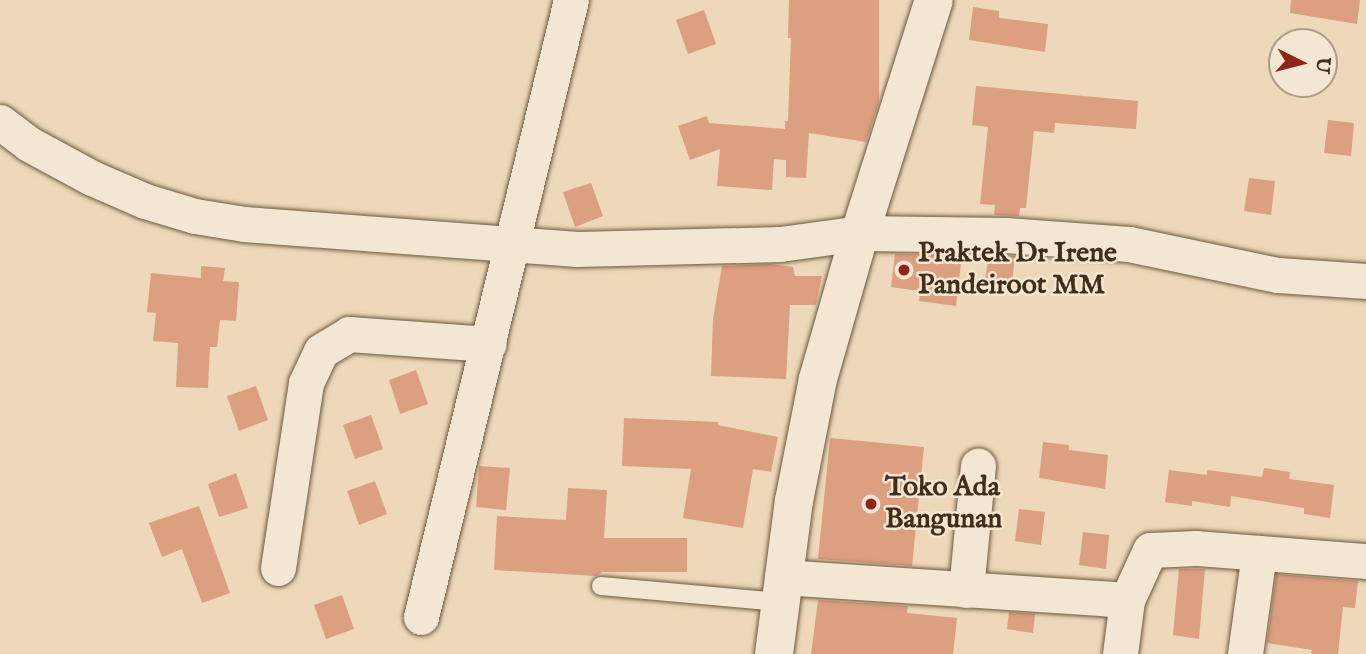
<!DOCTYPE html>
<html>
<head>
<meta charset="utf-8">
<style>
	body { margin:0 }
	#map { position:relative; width:1366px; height:654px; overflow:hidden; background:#edd8b9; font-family:"IM FELL English",serif }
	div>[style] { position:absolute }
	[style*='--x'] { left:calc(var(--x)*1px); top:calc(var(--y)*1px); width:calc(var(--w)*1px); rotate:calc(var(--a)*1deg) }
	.building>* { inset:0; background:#dc9f80 }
	.roads { filter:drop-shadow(0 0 2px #6d5840) drop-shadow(0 0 2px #6d5840) }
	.lane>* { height:18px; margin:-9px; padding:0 9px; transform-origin:9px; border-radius:9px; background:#f3e6d2 }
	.street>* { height:35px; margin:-17.5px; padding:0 17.5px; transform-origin:17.5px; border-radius:17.5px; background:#f3e6d2 }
	.secondary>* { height:38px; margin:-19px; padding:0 19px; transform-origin:19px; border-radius:19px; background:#f3e6d2 }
	.dots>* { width:19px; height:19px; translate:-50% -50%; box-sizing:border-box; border:4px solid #f3e6d2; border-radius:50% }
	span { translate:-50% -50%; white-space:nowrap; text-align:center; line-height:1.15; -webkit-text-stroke:5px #f3e6d2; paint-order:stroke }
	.poi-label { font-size:28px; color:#422e18; font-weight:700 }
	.left { translate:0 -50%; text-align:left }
	.north { position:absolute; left:1268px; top:28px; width:70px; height:70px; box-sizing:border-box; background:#f3e6d2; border:2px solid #ac9c88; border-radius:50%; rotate:96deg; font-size:19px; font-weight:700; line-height:28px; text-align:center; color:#422e18 }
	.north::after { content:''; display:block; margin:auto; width:24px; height:32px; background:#8f2418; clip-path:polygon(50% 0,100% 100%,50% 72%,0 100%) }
</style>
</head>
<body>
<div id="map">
	<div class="building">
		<div style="clip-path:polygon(789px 0,879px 0,879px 102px,866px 142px,809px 133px,806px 178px,786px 177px,786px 160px,774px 159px,772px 190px,717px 186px,720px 149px,690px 160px,678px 126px,707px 116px,709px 123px,785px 129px,785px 121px,788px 121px,791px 38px,788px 38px)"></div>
		<div style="clip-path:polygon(1291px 0,1360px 0,1357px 24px,1290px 13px)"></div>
		<div style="clip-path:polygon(973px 7px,999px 11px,999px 18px,1048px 24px,1045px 52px,969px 40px)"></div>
		<div style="clip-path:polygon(704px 10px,716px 44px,688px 54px,676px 20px)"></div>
		<div style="clip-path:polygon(976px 86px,1138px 101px,1136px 129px,1055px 123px,1054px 133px,1034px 131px,1026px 208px,1020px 208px,1019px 216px,994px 215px,995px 205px,980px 204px,988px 127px,972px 125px)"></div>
		<div style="clip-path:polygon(1328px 120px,1354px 123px,1351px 156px,1324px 153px)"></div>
		<div style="clip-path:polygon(1249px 178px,1275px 181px,1271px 215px,1244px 211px)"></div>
		<div style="clip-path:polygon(591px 183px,603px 216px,575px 227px,563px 192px)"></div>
		<div style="clip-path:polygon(895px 254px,962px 255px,956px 306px,919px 301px,920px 291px,891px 287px)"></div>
		<div style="clip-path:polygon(989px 255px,1015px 256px,1012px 283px,985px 279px)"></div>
		<div style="clip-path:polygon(770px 264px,793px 267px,795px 276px,822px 276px,816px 305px,790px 305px,786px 379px,711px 376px,713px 319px,722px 266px)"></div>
		<div style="clip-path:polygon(201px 266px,225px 268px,223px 281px,239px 282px,236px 321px,220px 320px,217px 347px,210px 347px,208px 388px,176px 387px,178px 343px,153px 341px,156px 313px,147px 312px,151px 273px,201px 278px)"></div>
		<div style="clip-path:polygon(416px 370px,428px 404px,400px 414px,389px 380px)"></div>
		<div style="clip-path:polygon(256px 386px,268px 420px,239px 431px,227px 396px)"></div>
		<div style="clip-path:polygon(371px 415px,383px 449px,355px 459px,343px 425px)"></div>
		<div style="clip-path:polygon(624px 418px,718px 422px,718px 425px,778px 437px,771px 472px,753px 469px,743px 528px,683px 518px,691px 469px,622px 466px)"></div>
		<div style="clip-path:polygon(830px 438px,924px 447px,912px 566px,818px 559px)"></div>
		<div style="clip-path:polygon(1043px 442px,1069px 445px,1069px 450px,1108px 455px,1105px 489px,1039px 478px)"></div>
		<div style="clip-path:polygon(479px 466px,510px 468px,506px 510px,476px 507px)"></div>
		<div style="clip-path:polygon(1264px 468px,1290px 472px,1289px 479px,1334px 485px,1330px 518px,1304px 514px,1304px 508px,1231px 496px,1230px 507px,1192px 501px,1192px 506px,1165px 502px,1169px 470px,1207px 475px,1207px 470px,1262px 477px)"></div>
		<div style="clip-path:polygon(236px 473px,248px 508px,219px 517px,208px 484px)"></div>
		<div style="clip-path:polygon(375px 481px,387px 514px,359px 525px,347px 491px)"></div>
		<div style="clip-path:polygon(568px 488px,607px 490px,604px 538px,687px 538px,687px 572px,602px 572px,596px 576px,494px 570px,497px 516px,566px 520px)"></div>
		<div style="clip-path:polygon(199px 506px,230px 593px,202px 603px,182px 549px,162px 557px,149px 523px)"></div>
		<div style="clip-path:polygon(1019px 509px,1045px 512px,1041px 545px,1015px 541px)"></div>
		<div style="clip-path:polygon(1083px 532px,1109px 535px,1106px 569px,1079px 565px)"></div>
		<div style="clip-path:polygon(1179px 569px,1205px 569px,1199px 639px,1173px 635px)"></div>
		<div style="clip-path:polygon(1276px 574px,1358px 581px,1355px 608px,1343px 607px,1338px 654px,1311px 654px,1312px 650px,1267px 643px)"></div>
		<div style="clip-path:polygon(342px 595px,354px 629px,326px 639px,314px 605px)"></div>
		<div style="clip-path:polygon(818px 600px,908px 606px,907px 613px,957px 618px,953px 654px,811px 654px)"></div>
		<div style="clip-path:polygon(1009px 612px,1035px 614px,1033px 633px,1007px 629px)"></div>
	</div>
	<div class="roads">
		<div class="lane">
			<div style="--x:601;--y:586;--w:179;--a:5.1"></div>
		</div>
		<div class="street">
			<div style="--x:0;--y:122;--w:36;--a:37"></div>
			<div style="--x:29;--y:144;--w:72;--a:28.4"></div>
			<div style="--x:92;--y:178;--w:58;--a:23.5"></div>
			<div style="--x:145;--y:201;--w:52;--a:16.7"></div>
			<div style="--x:195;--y:216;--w:50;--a:9.3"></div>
			<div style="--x:244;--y:224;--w:334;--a:4.3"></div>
			<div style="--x:577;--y:249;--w:203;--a:-1.4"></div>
			<div style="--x:780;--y:244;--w:81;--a:-7.8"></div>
			<div style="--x:860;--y:233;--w:146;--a:0.8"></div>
			<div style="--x:1006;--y:235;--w:123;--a:4.2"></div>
			<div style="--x:1129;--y:244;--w:152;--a:11.8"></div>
			<div style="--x:1278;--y:275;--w:88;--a:3.9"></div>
			<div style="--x:278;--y:568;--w:187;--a:-81.4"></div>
			<div style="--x:306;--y:383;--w:35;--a:-65"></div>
			<div style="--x:321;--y:351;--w:33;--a:-31"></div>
			<div style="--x:349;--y:334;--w:140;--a:4.1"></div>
			<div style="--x:782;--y:577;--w:346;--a:3.8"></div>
			<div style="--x:966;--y:590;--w:125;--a:-84.5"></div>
			<div style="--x:421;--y:617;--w:635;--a:-76.34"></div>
			<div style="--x:1120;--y:654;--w:54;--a:-82.6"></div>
			<div style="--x:1127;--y:600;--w:55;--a:-65.3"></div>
			<div style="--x:1150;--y:550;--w:46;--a:-2.5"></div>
			<div style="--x:1196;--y:548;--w:170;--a:4.4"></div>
			<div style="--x:1245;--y:654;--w:102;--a:-82.1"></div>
		</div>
		<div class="secondary">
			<div style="--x:774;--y:654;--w:154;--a:-82.6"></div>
			<div style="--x:794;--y:501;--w:124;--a:-78.9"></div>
			<div style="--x:818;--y:379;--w:152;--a:-74"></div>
			<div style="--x:860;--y:233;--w:244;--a:-72.4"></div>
		</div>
	</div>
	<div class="dots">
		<div style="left:904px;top:270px;background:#8f2418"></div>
		<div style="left:871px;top:504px;background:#8f2418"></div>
	</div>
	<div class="poi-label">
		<span class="left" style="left:918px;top:270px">Praktek Dr Irene<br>Pandeiroot MM</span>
		<span class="left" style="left:885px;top:504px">Toko Ada<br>Bangunan</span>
	</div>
	<div class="north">U</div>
</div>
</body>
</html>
